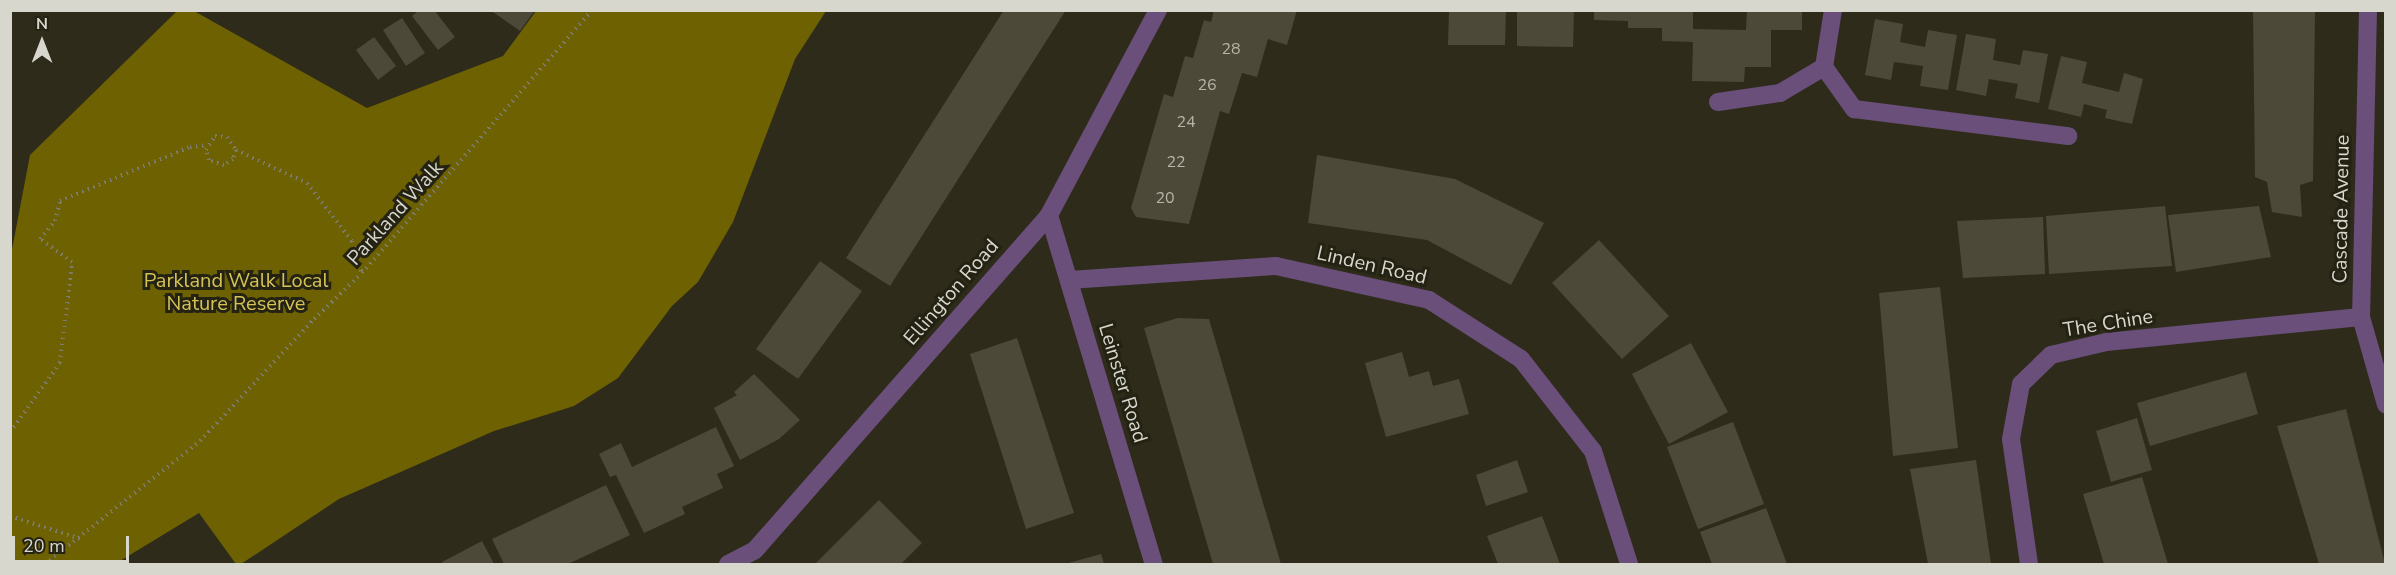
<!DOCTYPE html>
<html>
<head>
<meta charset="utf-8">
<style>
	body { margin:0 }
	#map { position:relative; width:2396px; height:575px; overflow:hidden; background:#2e2b1b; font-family:"Nunito Sans",sans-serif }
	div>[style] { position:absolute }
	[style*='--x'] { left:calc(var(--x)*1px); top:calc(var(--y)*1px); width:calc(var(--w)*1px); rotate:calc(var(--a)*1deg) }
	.forest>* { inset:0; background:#6e6102 }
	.building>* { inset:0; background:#4c4938 }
	.path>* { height:4px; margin-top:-2px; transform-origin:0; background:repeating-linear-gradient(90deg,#7e7c6f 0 1.5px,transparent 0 6px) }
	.lane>* { height:18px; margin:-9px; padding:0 9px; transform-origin:9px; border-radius:9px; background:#694f79 }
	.street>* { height:18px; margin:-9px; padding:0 9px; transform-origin:9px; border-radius:9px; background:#694f79 }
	span { translate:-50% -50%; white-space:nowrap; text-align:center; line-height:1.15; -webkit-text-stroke:6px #242212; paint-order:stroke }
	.number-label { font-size:16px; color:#b5b4a8 }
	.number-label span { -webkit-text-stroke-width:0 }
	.street-label { font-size:20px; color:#d8d7cd }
	.park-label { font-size:20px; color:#d4c254 }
	.frame { position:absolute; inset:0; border:12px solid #d8d7cd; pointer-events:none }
	.north { position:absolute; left:12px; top:12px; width:60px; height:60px; -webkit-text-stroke:4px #242212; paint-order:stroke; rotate:0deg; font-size:16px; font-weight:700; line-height:24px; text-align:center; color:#d8d7cd }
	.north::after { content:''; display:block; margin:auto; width:21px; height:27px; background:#d8d7cd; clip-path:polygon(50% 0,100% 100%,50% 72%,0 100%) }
	.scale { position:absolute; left:12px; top:536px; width:117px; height:27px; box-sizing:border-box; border:3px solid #d8d7cd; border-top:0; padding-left:8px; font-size:18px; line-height:21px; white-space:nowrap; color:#d8d7cd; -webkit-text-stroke:4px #242212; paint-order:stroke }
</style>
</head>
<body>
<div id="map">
	<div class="forest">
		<div style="clip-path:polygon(178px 10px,194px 11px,367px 108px,503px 56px,536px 11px,826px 11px,795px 59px,733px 222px,698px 282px,672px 306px,618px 378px,574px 406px,494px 431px,339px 499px,241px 564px,236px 564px,199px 513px,115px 564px,11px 564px,10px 260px,30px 155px)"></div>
	</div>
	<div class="building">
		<div style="clip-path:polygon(419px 10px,434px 10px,455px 37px,438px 50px,412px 16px)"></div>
		<div style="clip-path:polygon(490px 10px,535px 10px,520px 31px)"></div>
		<div style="clip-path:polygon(1004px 10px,1066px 10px,890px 286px,846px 258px)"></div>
		<div style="clip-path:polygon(1214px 10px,1297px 10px,1287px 45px,1268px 39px,1257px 77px,1242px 73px,1229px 114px,1220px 111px,1189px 224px,1136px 217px,1131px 208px,1164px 94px,1173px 97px,1185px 56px,1193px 58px,1204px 20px,1211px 22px)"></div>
		<div style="clip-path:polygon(1449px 10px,1506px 10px,1505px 45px,1448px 45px)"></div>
		<div style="clip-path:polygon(1517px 10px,1574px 10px,1573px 47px,1517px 46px)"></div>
		<div style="clip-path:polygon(1594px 10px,1693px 10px,1693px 29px,1746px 30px,1747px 10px,1802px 10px,1802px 30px,1771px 30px,1771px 67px,1745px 67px,1744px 82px,1692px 81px,1693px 42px,1662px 41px,1662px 28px,1628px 28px,1628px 21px,1594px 20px)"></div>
		<div style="clip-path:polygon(2253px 10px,2315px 10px,2313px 181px,2300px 185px,2302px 217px,2272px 212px,2267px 182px,2255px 177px)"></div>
		<div style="clip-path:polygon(402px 18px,425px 53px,406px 66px,383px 30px)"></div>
		<div style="clip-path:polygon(1875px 19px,1903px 24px,1900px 42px,1925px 47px,1928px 30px,1957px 35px,1948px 90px,1920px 86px,1923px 66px,1894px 62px,1891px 80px,1865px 75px)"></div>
		<div style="clip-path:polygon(1966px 34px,1996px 39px,1993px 60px,2020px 65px,2023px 50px,2048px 54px,2039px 103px,2015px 98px,2018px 84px,1989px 79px,1986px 96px,1956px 90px)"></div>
		<div style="clip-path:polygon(374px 37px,396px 66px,378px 80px,356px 50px)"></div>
		<div style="clip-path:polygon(2061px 56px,2087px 62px,2082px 83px,2119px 92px,2124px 73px,2143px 79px,2132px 124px,2105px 118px,2107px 110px,2084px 104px,2081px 117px,2048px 109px)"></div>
		<div style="clip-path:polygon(1317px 155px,1455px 179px,1544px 223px,1511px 285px,1427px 240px,1308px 223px)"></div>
		<div style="clip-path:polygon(2165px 206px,2172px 266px,2049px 274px,2046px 216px)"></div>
		<div style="clip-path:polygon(2259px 206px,2271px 257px,2176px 272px,2168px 215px)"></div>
		<div style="clip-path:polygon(2043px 217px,2045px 274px,1963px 278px,1957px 221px)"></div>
		<div style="clip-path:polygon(1599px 240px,1669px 316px,1622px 359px,1552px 283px)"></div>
		<div style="clip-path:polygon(820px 261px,862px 291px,798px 379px,756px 349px)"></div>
		<div style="clip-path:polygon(1940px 287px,1958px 448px,1893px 456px,1879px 293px)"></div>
		<div style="clip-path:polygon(1178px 318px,1209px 319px,1281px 564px,1213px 564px,1144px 328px)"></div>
		<div style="clip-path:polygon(1017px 338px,1074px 513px,1026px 529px,970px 354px)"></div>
		<div style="clip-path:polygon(1691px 343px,1728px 412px,1669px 444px,1632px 374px)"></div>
		<div style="clip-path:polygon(1402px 352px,1409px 377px,1429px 371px,1433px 386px,1459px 379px,1469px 414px,1386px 437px,1365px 363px)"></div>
		<div style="clip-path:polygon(2246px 372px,2258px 414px,2150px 446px,2137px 403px)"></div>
		<div style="clip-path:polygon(754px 374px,800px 420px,779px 439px,740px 460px,714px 408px,737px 395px,734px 392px)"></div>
		<div style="clip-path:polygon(2346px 409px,2385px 564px,2319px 564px,2277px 426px)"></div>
		<div style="clip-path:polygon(2137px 418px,2152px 470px,2111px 482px,2096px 431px)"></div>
		<div style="clip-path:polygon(1733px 422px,1764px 504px,1698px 529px,1667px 447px)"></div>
		<div style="clip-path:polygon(716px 427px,734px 466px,717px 474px,723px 488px,682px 507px,685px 514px,644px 533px,616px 475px,610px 477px,599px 454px,621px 443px,632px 467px)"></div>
		<div style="clip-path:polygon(1517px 460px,1528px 492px,1486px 506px,1476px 475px)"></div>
		<div style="clip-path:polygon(1976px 460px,1991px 564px,1928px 564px,1910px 469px)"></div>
		<div style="clip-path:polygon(2142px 477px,2168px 564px,2104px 564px,2083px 494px)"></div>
		<div style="clip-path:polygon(606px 485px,630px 535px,568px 564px,504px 564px,492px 539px)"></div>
		<div style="clip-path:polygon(879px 500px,922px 543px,901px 564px,815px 564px)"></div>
		<div style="clip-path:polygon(1766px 508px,1787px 564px,1712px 564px,1700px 532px)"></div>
		<div style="clip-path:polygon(1542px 516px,1560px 564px,1498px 564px,1487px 536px)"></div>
		<div style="clip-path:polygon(482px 541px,494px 564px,443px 564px,442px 562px)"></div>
		<div style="clip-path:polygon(1101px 554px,1104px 564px,1065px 564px)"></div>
	</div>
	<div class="path">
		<div style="--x:236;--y:150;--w:9;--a:108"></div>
		<div style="--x:233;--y:159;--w:11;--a:146"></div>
		<div style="--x:224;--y:165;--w:16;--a:-162"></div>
		<div style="--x:209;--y:160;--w:10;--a:-107"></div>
		<div style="--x:206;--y:150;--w:17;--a:-57"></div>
		<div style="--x:215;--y:136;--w:12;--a:5"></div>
		<div style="--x:227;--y:137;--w:16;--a:55"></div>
		<div style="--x:236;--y:150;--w:78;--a:24.9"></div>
		<div style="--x:307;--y:183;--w:73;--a:52.2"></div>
		<div style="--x:352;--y:241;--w:34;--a:73"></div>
		<div style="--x:10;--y:432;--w:85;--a:-54.1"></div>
		<div style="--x:60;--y:363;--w:102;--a:-83.2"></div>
		<div style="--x:72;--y:262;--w:39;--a:-144"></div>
		<div style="--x:40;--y:239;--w:23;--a:-50"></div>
		<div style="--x:55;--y:221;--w:21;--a:-76"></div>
		<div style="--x:60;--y:201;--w:141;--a:-22.6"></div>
		<div style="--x:190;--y:147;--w:17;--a:-7"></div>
		<div style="--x:10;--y:516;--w:75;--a:17.9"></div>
		<div style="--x:45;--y:564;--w:198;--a:-38.4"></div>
		<div style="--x:200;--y:441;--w:167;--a:-46.9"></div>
		<div style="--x:314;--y:319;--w:66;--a:-43.8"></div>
		<div style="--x:362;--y:273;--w:349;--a:-48.8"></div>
	</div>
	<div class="lane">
		<div style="--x:1833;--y:10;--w:58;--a:99"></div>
		<div style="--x:1824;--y:67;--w:52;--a:54.5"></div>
		<div style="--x:1854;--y:109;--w:216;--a:7.2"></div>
		<div style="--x:1718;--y:102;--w:63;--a:-8.3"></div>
		<div style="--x:1780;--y:93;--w:51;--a:-30.6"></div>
	</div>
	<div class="street">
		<div style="--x:2368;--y:10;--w:307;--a:91.3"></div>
		<div style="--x:2361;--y:317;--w:91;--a:74.1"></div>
		<div style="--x:1049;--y:215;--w:364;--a:73.3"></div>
		<div style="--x:1069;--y:280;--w:207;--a:-3.9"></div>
		<div style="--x:1276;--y:266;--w:157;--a:12.5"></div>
		<div style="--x:1429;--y:300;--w:109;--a:32.7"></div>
		<div style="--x:1521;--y:359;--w:117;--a:52"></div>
		<div style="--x:1593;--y:451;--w:119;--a:72.3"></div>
		<div style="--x:728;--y:564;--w:30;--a:-27"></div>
		<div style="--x:755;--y:550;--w:446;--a:-48.7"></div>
		<div style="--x:1049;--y:215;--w:232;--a:-62"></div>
		<div style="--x:2029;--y:564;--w:126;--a:-98.2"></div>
		<div style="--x:2011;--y:439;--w:56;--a:-79.7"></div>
		<div style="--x:2021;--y:384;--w:42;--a:-44"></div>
		<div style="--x:2051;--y:355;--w:57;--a:-13.3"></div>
		<div style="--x:2106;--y:342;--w:256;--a:-5.6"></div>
	</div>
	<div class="number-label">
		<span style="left:1231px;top:49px">28</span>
		<span style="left:1207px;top:85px">26</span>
		<span style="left:1186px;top:122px">24</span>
		<span style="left:1176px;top:162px">22</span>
		<span style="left:1165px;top:198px">20</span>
	</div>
	<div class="street-label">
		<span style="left:2341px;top:209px;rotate:-89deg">Cascade Avenue</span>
		<span style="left:395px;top:213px;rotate:-48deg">Parkland Walk</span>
		<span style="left:1372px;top:265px;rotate:13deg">Linden Road</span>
		<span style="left:951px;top:292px;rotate:-49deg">Ellington Road</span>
		<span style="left:2108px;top:323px;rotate:-9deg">The Chine</span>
		<span style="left:1123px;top:383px;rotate:73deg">Leinster Road</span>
	</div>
	<div class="park-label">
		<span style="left:236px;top:292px">Parkland Walk Local<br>Nature Reserve</span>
	</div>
	<div class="frame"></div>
	<div class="north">N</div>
	<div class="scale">20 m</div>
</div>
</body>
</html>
